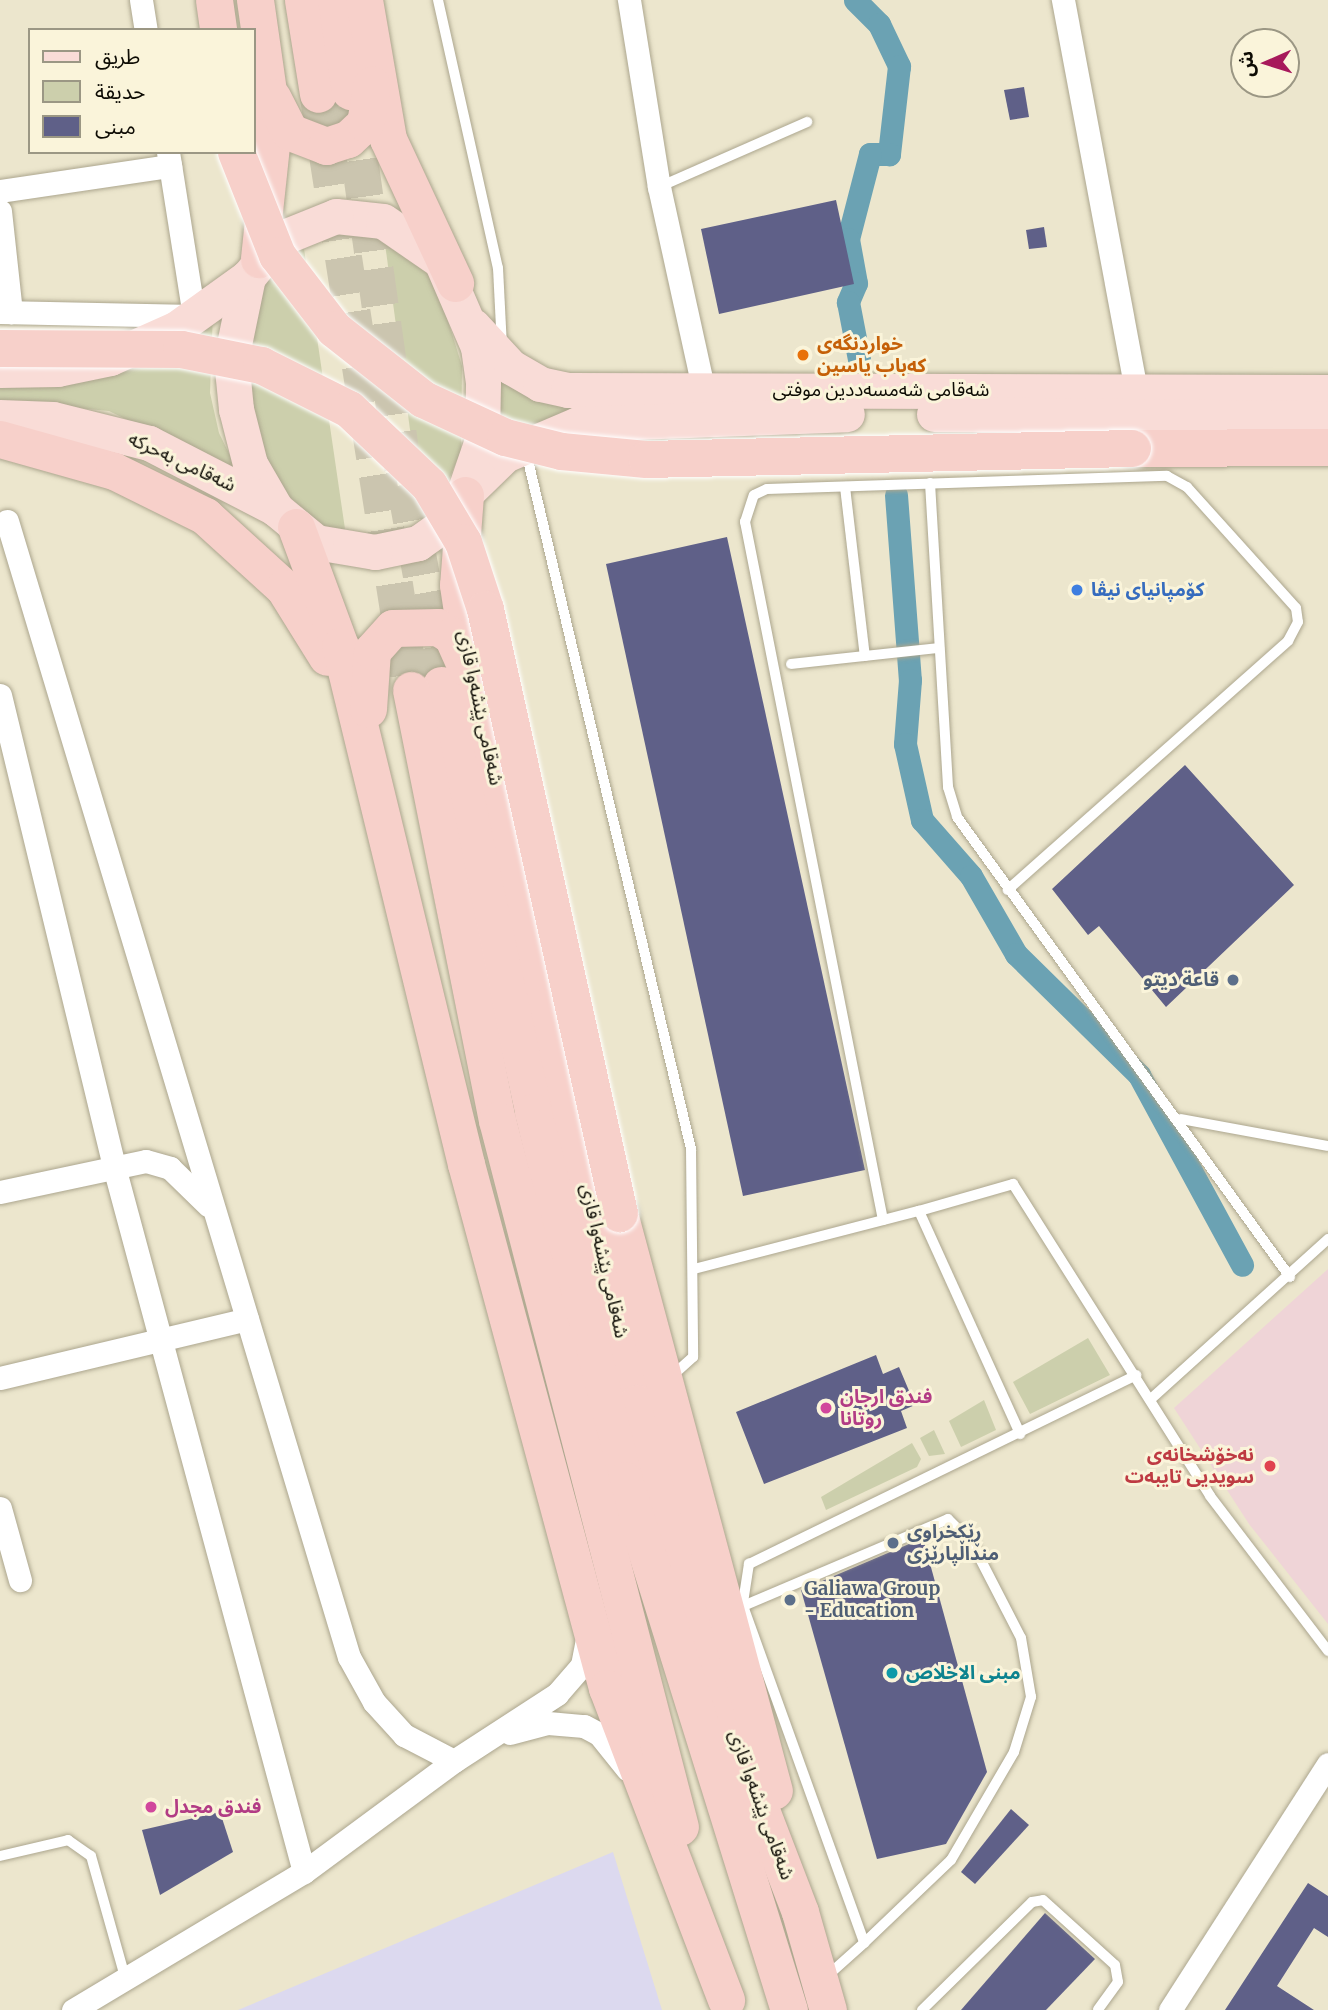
<!DOCTYPE html>
<html>
<head>
<meta charset="utf-8">
<style>
	body { margin:0 }
	#map { position:relative; width:1328px; height:2010px; overflow:hidden; background:#ece6cd; font-family:Merriweather,"Noto Sans Arabic",serif }
	div>[style] { position:absolute }
	[style*='--x'] { left:calc(var(--x)*1px); top:calc(var(--y)*1px); width:calc(var(--w)*1px); rotate:calc(var(--a)*1deg) }
	.industrial>* { inset:0; background:#dcd9ef }
	.medical>* { inset:0; background:#efd4d7 }
	.green>* { inset:0; background:#cccfac }
	.canal>* { height:23px; margin:-11.5px; padding:0 11.5px; transform-origin:11.5px; border-radius:11.5px; background:#6ba2b3 }
	.building>* { inset:0; background:#5f6088 }
	.trunk-tunnel>* { height:37px; margin-top:-18.5px; transform-origin:0; background:repeating-linear-gradient(90deg,#cbc5af 0 37px,transparent 0 55px) }
	.roads { filter:drop-shadow(0 0 2px #aca68e) drop-shadow(0 0 2px #aca68e) }
	.service>* { height:10px; margin:-5px; padding:0 5px; transform-origin:5px; border-radius:5px; background:#fff }
	.minor>* { height:23px; margin:-11.5px; padding:0 11.5px; transform-origin:11.5px; border-radius:11.5px; background:#fff }
	.primary>* { height:35px; margin:-17.5px; padding:0 17.5px; transform-origin:17.5px; border-radius:17.5px; background:#f9dcd7 }
	.trunk>* { height:37px; margin:-18.5px; padding:0 18.5px; transform-origin:18.5px; border-radius:18.5px; background:#f7d0ca }
	.bridges { filter:drop-shadow(0 0 2px #fff) drop-shadow(0 0 2px #fff) }
	.trunk-bridge>* { height:37px; margin:-18.5px; padding:0 18.5px; transform-origin:18.5px; border-radius:18.5px; background:#f7d0ca }
	.dots>* { width:19px; height:19px; translate:-50% -50%; box-sizing:border-box; border:4px solid #faf4da; border-radius:50% }
	span { translate:-50% -50%; white-space:nowrap; text-align:center; line-height:1.15; -webkit-text-stroke:6px #faf4da; paint-order:stroke }
	.food-label { font-size:19px; color:#c56008; font-weight:700 }
	.left { translate:0 -50%; text-align:left }
	.street-label { font-size:19px; color:#0d0b04 }
	.shop-label { font-size:19px; color:#366cbe; font-weight:700 }
	.service-label { font-size:19px; color:#4e5e75; font-weight:700 }
	.right { translate:-100% -50%; text-align:right }
	.hotel-label { font-size:19px; color:#b23c85; font-weight:700 }
	.health-label { font-size:19px; color:#be3a42; font-weight:700 }
	.culture-label { font-size:19px; color:#0d838f; font-weight:700 }
	.legend { position:absolute; left:28px; top:28px; width:228px; height:126px; box-sizing:border-box; background:#faf4da; border:2px solid #9b9784; margin:0; padding:9px 12px; list-style:none; font-size:21px; color:#0d0b04 }
	.legend li { display:flex; align-items:center; gap:14px; height:35px }
	.legend b { width:35px; border:2px solid #9b9784 }
	.north { position:absolute; left:1230px; top:28px; width:70px; height:70px; box-sizing:border-box; background:#faf4da; border:2px solid #9b9784; border-radius:50%; rotate:267deg; font-size:19px; font-weight:700; line-height:28px; text-align:center; color:#0d0b04 }
	.north::after { content:''; display:block; margin:auto; width:24px; height:32px; background:#a7195b; clip-path:polygon(50% 0,100% 100%,50% 72%,0 100%) }
</style>
</head>
<body>
<div id="map">
	<div class="industrial">
		<div style="clip-path:polygon(613px 1852px,662px 2010px,238px 2010px)"></div>
	</div>
	<div class="medical">
		<div style="clip-path:polygon(1328px 1269px,1328px 1624px,1249px 1524px,1174px 1408px)"></div>
	</div>
	<div class="green">
		<div style="clip-path:polygon(302px 235px,346px 536px,317px 527px,272px 477px,247px 385px,250px 312px,283px 246px)"></div>
		<div style="clip-path:polygon(384px 236px,413px 249px,435px 279px,462px 366px,461px 451px,440px 500px,422px 519px)"></div>
		<div style="clip-path:polygon(213px 312px,210px 393px,219px 433px,239px 474px,109px 411px,0 401px,0 383px)"></div>
		<div style="clip-path:polygon(497px 373px,589px 405px,524px 430px,496px 453px)"></div>
		<div style="clip-path:polygon(1088px 1338px,1110px 1375px,1030px 1414px,1013px 1382px)"></div>
		<div style="clip-path:polygon(984px 1400px,996px 1430px,961px 1447px,949px 1421px)"></div>
		<div style="clip-path:polygon(934px 1430px,945px 1454px,929px 1456px,920px 1438px)"></div>
		<div style="clip-path:polygon(912px 1443px,921px 1459px,917px 1467px,826px 1510px,821px 1497px)"></div>
	</div>
	<div class="canal">
		<div style="--x:855;--y:0;--w:34;--a:45"></div>
		<div style="--x:879;--y:24;--w:47;--a:64.5"></div>
		<div style="--x:899;--y:66;--w:89;--a:96.5"></div>
		<div style="--x:889;--y:154;--w:19;--a:180"></div>
		<div style="--x:870;--y:154;--w:88;--a:104.5"></div>
		<div style="--x:848;--y:239;--w:45;--a:79.7"></div>
		<div style="--x:856;--y:283;--w:21;--a:113"></div>
		<div style="--x:848;--y:302;--w:58;--a:79.1"></div>
		<div style="--x:896;--y:495;--w:186;--a:85.7"></div>
		<div style="--x:910;--y:680;--w:64;--a:94.5"></div>
		<div style="--x:905;--y:744;--w:78;--a:77.4"></div>
		<div style="--x:922;--y:820;--w:74;--a:48.8"></div>
		<div style="--x:971;--y:876;--w:90;--a:60"></div>
		<div style="--x:1016;--y:954;--w:173;--a:44.5"></div>
		<div style="--x:1139;--y:1075;--w:216;--a:61.5"></div>
	</div>
	<div class="building">
		<div style="clip-path:polygon(1024px 87px,1029px 117px,1010px 120px,1004px 90px)"></div>
		<div style="clip-path:polygon(836px 200px,854px 284px,719px 314px,701px 229px)"></div>
		<div style="clip-path:polygon(1044px 227px,1047px 247px,1029px 249px,1026px 230px)"></div>
		<div style="clip-path:polygon(727px 537px,865px 1170px,743px 1196px,606px 564px)"></div>
		<div style="clip-path:polygon(1185px 765px,1294px 885px,1166px 1007px,1099px 926px,1088px 935px,1052px 889px)"></div>
		<div style="clip-path:polygon(876px 1355px,883px 1374px,899px 1367px,915px 1405px,901px 1411px,907px 1428px,764px 1484px,736px 1412px)"></div>
		<div style="clip-path:polygon(923px 1538px,987px 1772px,946px 1844px,877px 1859px,801px 1590px)"></div>
		<div style="clip-path:polygon(1011px 1809px,1029px 1825px,975px 1884px,961px 1872px)"></div>
		<div style="clip-path:polygon(220px 1812px,233px 1852px,160px 1895px,142px 1830px)"></div>
		<div style="clip-path:polygon(1308px 1883px,1328px 1896px,1328px 1937px,1314px 1928px,1277px 1986px,1314px 2010px,1225px 2010px)"></div>
		<div style="clip-path:polygon(1045px 1913px,1095px 1959px,1046px 2010px,961px 2010px)"></div>
	</div>
	<div class="trunk-tunnel">
		<div style="--x:318;--y:94;--w:603;--a:81.13"></div>
		<div style="--x:352;--y:105;--w:383;--a:82"></div>
		<div style="--x:405;--y:484;--w:204;--a:79.8"></div>
	</div>
	<div class="roads">
		<div class="service">
			<div style="--x:438;--y:0;--w:275;--a:77.4"></div>
			<div style="--x:498;--y:268;--w:79;--a:87.1"></div>
			<div style="--x:659;--y:187;--w:162;--a:-23.7"></div>
			<div style="--x:526;--y:452;--w:716;--a:76.68"></div>
			<div style="--x:691;--y:1149;--w:208;--a:89.4"></div>
			<div style="--x:693;--y:1357;--w:31;--a:138"></div>
			<div style="--x:930;--y:483;--w:305;--a:86.6"></div>
			<div style="--x:948;--y:787;--w:31;--a:73"></div>
			<div style="--x:957;--y:817;--w:568;--a:54.1"></div>
			<div style="--x:845;--y:487;--w:170;--a:83.3"></div>
			<div style="--x:791;--y:664;--w:149;--a:-6.2"></div>
			<div style="--x:1181;--y:1119;--w:149;--a:10.4"></div>
			<div style="--x:919;--y:1211;--w:98;--a:-16"></div>
			<div style="--x:1013;--y:1184;--w:369;--a:57.7"></div>
			<div style="--x:1210;--y:1496;--w:195;--a:52.7"></div>
			<div style="--x:883;--y:1220;--w:712;--a:-101.18"></div>
			<div style="--x:745;--y:522;--w:28;--a:-72"></div>
			<div style="--x:754;--y:495;--w:14;--a:-25"></div>
			<div style="--x:767;--y:489;--w:400;--a:-1.9"></div>
			<div style="--x:1167;--y:476;--w:23;--a:29"></div>
			<div style="--x:1187;--y:487;--w:163;--a:48"></div>
			<div style="--x:1296;--y:608;--w:14;--a:82"></div>
			<div style="--x:1298;--y:622;--w:21;--a:118"></div>
			<div style="--x:1288;--y:641;--w:375;--a:138.4"></div>
			<div style="--x:694;--y:1269;--w:232;--a:-14.5"></div>
			<div style="--x:919;--y:1211;--w:245;--a:65.6"></div>
			<div style="--x:1152;--y:1398;--w:237;--a:-42.1"></div>
			<div style="--x:742;--y:1609;--w:46;--a:-81.2"></div>
			<div style="--x:749;--y:1564;--w:431;--a:-26"></div>
			<div style="--x:0;--y:1856;--w:70;--a:-13.2"></div>
			<div style="--x:68;--y:1840;--w:28;--a:35"></div>
			<div style="--x:91;--y:1856;--w:126;--a:74.3"></div>
			<div style="--x:826;--y:1977;--w:51;--a:-41.8"></div>
			<div style="--x:864;--y:1943;--w:120;--a:-43.7"></div>
			<div style="--x:951;--y:1860;--w:125;--a:-59.7"></div>
			<div style="--x:1014;--y:1752;--w:58;--a:-72.8"></div>
			<div style="--x:1031;--y:1697;--w:60;--a:-99.6"></div>
			<div style="--x:1021;--y:1638;--w:107;--a:-117.3"></div>
			<div style="--x:972;--y:1543;--w:34;--a:-135"></div>
			<div style="--x:948;--y:1519;--w:223;--a:157"></div>
			<div style="--x:743;--y:1606;--w:358;--a:70.2"></div>
			<div style="--x:922;--y:2010;--w:154;--a:-44.5"></div>
			<div style="--x:1032;--y:1902;--w:11;--a:-10"></div>
			<div style="--x:1043;--y:1900;--w:97;--a:42.1"></div>
			<div style="--x:1115;--y:1965;--w:17;--a:80"></div>
			<div style="--x:1118;--y:1982;--w:34;--a:126"></div>
		</div>
		<div class="minor">
			<div style="--x:141;--y:0;--w:30;--a:81"></div>
			<div style="--x:629;--y:0;--w:189;--a:80.9"></div>
			<div style="--x:659;--y:187;--w:209;--a:77.6"></div>
			<div style="--x:1063;--y:0;--w:396;--a:79.4"></div>
			<div style="--x:0;--y:191;--w:172;--a:-8.4"></div>
			<div style="--x:0;--y:211;--w:102;--a:83.8"></div>
			<div style="--x:0;--y:312;--w:194;--a:1.2"></div>
			<div style="--x:194;--y:316;--w:166;--a:-99"></div>
			<div style="--x:7;--y:521;--w:1186;--a:73.25"></div>
			<div style="--x:349;--y:1657;--w:51;--a:60.9"></div>
			<div style="--x:374;--y:1702;--w:45;--a:47.7"></div>
			<div style="--x:404;--y:1735;--w:56;--a:27.5"></div>
			<div style="--x:0;--y:695;--w:481;--a:76.4"></div>
			<div style="--x:113;--y:1163;--w:734;--a:74.92"></div>
			<div style="--x:0;--y:1192;--w:149;--a:-12"></div>
			<div style="--x:146;--y:1161;--w:25;--a:16"></div>
			<div style="--x:170;--y:1168;--w:53;--a:44.2"></div>
			<div style="--x:0;--y:1378;--w:254;--a:-13.4"></div>
			<div style="--x:0;--y:1508;--w:75;--a:74.5"></div>
			<div style="--x:510;--y:1733;--w:39;--a:-15"></div>
			<div style="--x:548;--y:1723;--w:36;--a:5"></div>
			<div style="--x:584;--y:1726;--w:17;--a:28"></div>
			<div style="--x:599;--y:1734;--w:45;--a:51.3"></div>
			<div style="--x:73;--y:2010;--w:269;--a:-30.9"></div>
			<div style="--x:304;--y:1872;--w:187;--a:-36.5"></div>
			<div style="--x:454;--y:1761;--w:123;--a:-33"></div>
			<div style="--x:557;--y:1694;--w:38;--a:-49"></div>
			<div style="--x:582;--y:1665;--w:31;--a:-79"></div>
			<div style="--x:1170;--y:2010;--w:292;--a:-57.3"></div>
		</div>
		<div class="primary">
			<div style="--x:336;--y:216;--w:47;--a:6.1"></div>
			<div style="--x:383;--y:221;--w:70;--a:34.6"></div>
			<div style="--x:441;--y:261;--w:94;--a:66.7"></div>
			<div style="--x:478;--y:347;--w:36;--a:82"></div>
			<div style="--x:483;--y:383;--w:57;--a:91"></div>
			<div style="--x:482;--y:440;--w:80;--a:108.9"></div>
			<div style="--x:456;--y:516;--w:47;--a:144.6"></div>
			<div style="--x:418;--y:543;--w:44;--a:168.2"></div>
			<div style="--x:375;--y:552;--w:60;--a:-170.4"></div>
			<div style="--x:316;--y:542;--w:52;--a:-140.5"></div>
			<div style="--x:276;--y:509;--w:52;--a:-120"></div>
			<div style="--x:250;--y:464;--w:57;--a:-104.3"></div>
			<div style="--x:236;--y:409;--w:50;--a:-95.7"></div>
			<div style="--x:231;--y:359;--w:84;--a:-78.3"></div>
			<div style="--x:248;--y:277;--w:49;--a:-50.8"></div>
			<div style="--x:279;--y:239;--w:61;--a:-22"></div>
			<div style="--x:473;--y:326;--w:56;--a:47.2"></div>
			<div style="--x:511;--y:367;--w:34;--a:30"></div>
			<div style="--x:540;--y:384;--w:29;--a:12"></div>
			<div style="--x:568;--y:390;--w:760;--a:0.15"></div>
			<div style="--x:0;--y:370;--w:58;--a:-1"></div>
			<div style="--x:58;--y:369;--w:53;--a:-11.9"></div>
			<div style="--x:110;--y:358;--w:73;--a:-24.1"></div>
			<div style="--x:177;--y:328;--w:87;--a:-35.7"></div>
			<div style="--x:934;--y:414;--w:394;--a:0.6"></div>
			<div style="--x:0;--y:417;--w:53;--a:2.2"></div>
			<div style="--x:53;--y:419;--w:99;--a:14"></div>
			<div style="--x:149;--y:443;--w:142;--a:27.3"></div>
			<div style="--x:467;--y:492;--w:53;--a:-44.2"></div>
			<div style="--x:505;--y:455;--w:79;--a:-23"></div>
			<div style="--x:578;--y:424;--w:269;--a:-2.1"></div>
		</div>
		<div class="trunk">
			<div style="--x:214;--y:0;--w:30;--a:82"></div>
			<div style="--x:255;--y:0;--w:128;--a:81.9"></div>
			<div style="--x:273;--y:127;--w:133;--a:96.1"></div>
			<div style="--x:303;--y:0;--w:95;--a:80.9"></div>
			<div style="--x:336;--y:0;--w:92;--a:81.3"></div>
			<div style="--x:364;--y:0;--w:141;--a:80.2"></div>
			<div style="--x:388;--y:139;--w:159;--a:65"></div>
			<div style="--x:272;--y:97;--w:39;--a:63"></div>
			<div style="--x:290;--y:132;--w:39;--a:21"></div>
			<div style="--x:326;--y:146;--w:23;--a:-18"></div>
			<div style="--x:348;--y:139;--w:23;--a:-43"></div>
			<div style="--x:365;--y:123;--w:39;--a:-80"></div>
			<div style="--x:0;--y:439;--w:118;--a:15.7"></div>
			<div style="--x:114;--y:471;--w:102;--a:26.3"></div>
			<div style="--x:205;--y:516;--w:107;--a:42.3"></div>
			<div style="--x:284;--y:588;--w:81;--a:58.1"></div>
			<div style="--x:1132;--y:448;--w:196;--a:-0.3"></div>
			<div style="--x:465;--y:495;--w:90;--a:94.4"></div>
			<div style="--x:458;--y:585;--w:100;--a:81.4"></div>
			<div style="--x:473;--y:684;--w:737;--a:77.15"></div>
			<div style="--x:637;--y:1403;--w:378;--a:73.6"></div>
			<div style="--x:744;--y:1766;--w:156;--a:69"></div>
			<div style="--x:800;--y:1912;--w:102;--a:74.1"></div>
			<div style="--x:296;--y:527;--w:127;--a:69.7"></div>
			<div style="--x:340;--y:646;--w:533;--a:76.33"></div>
			<div style="--x:466;--y:1164;--w:543;--a:74.94"></div>
			<div style="--x:607;--y:1688;--w:334;--a:69.1"></div>
			<div style="--x:441;--y:685;--w:437;--a:77.8"></div>
			<div style="--x:533;--y:1112;--w:379;--a:76.1"></div>
			<div style="--x:624;--y:1480;--w:555;--a:72.71"></div>
			<div style="--x:411;--y:690;--w:439;--a:78.7"></div>
			<div style="--x:497;--y:1120;--w:730;--a:75.49"></div>
			<div style="--x:368;--y:709;--w:58;--a:-86.1"></div>
			<div style="--x:372;--y:651;--w:31;--a:-48"></div>
			<div style="--x:393;--y:628;--w:45;--a:-1.3"></div>
			<div style="--x:438;--y:627;--w:17;--a:33"></div>
			<div style="--x:452;--y:636;--w:34;--a:66"></div>
			<div style="--x:619;--y:1213;--w:598;--a:74.99"></div>
		</div>
	</div>
	<div class="bridges">
		<div class="trunk-bridge">
			<div style="--x:236;--y:152;--w:111;--a:68.3"></div>
			<div style="--x:277;--y:255;--w:93;--a:52.4"></div>
			<div style="--x:334;--y:329;--w:113;--a:38.2"></div>
			<div style="--x:423;--y:399;--w:90;--a:24.9"></div>
			<div style="--x:505;--y:437;--w:58;--a:14"></div>
			<div style="--x:561;--y:451;--w:85;--a:5.4"></div>
			<div style="--x:646;--y:459;--w:486;--a:-1.3"></div>
			<div style="--x:0;--y:348;--w:181;--a:0.3"></div>
			<div style="--x:181;--y:349;--w:82;--a:11.3"></div>
			<div style="--x:261;--y:365;--w:98;--a:26.6"></div>
			<div style="--x:349;--y:409;--w:110;--a:43.5"></div>
			<div style="--x:429;--y:485;--w:66;--a:59.2"></div>
			<div style="--x:463;--y:542;--w:71;--a:71.8"></div>
			<div style="--x:485;--y:609;--w:619;--a:77.49"></div>
		</div>
	</div>
	<div class="dots">
		<div style="left:803px;top:355px;background:#e8710a"></div>
		<div style="left:1077px;top:590px;background:#3f7fe0"></div>
		<div style="left:1233px;top:980px;background:#5c6f8a"></div>
		<div style="left:826px;top:1408px;background:#d1479c"></div>
		<div style="left:1270px;top:1466px;background:#e0444e"></div>
		<div style="left:893px;top:1543px;background:#5c6f8a"></div>
		<div style="left:790px;top:1600px;background:#5c6f8a"></div>
		<div style="left:892px;top:1673px;background:#0f9aa8"></div>
		<div style="left:151px;top:1807px;background:#d1479c"></div>
	</div>
	<div class="food-label">
		<span class="left" style="left:817px;top:355px">خواردنگەی<br>کەباب یاسین</span>
	</div>
	<div class="street-label">
		<span style="left:881px;top:390px">شەقامی شەمسەددین موفتی</span>
		<span style="left:182px;top:462px;rotate:25deg">شەقامی بەحرکە</span>
		<span style="left:480px;top:708px;rotate:78deg">شەقامی پێشەوا قازی</span>
		<span style="left:604px;top:1261px;rotate:77deg">شەقامی پێشەوا قازی</span>
		<span style="left:761px;top:1805px;rotate:70deg">شەقامی پێشەوا قازی</span>
	</div>
	<div class="shop-label">
		<span class="left" style="left:1091px;top:590px">کۆمپانیای نیڤا</span>
	</div>
	<div class="service-label">
		<span class="right" style="left:1219px;top:980px">قاعة ديتو</span>
		<span class="left" style="left:907px;top:1543px">ڕێکخراوی<br>منداڵپارێزی</span>
		<span class="left" style="left:804px;top:1600px">Galiawa Group<br>- Education</span>
	</div>
	<div class="hotel-label">
		<span class="left" style="left:840px;top:1408px">فندق ارجان<br>روتانا</span>
		<span class="left" style="left:165px;top:1807px">فندق مجدل</span>
	</div>
	<div class="health-label">
		<span class="right" style="left:1254px;top:1466px">نەخۆشخانەی<br>سویدیی تایبەت</span>
	</div>
	<div class="culture-label">
		<span class="left" style="left:906px;top:1673px">مبنى الاخلاص</span>
	</div>
	<ul class="legend">
	<li><b style="height:9px;background:#f9dcd7"></b>طريق</li>
	<li><b style="height:19px;background:#cccfac"></b>حديقة</li>
	<li><b style="height:19px;background:#5f6088"></b>مبنى</li>
	</ul>
	<div class="north">ش</div>
</div>
</body>
</html>
